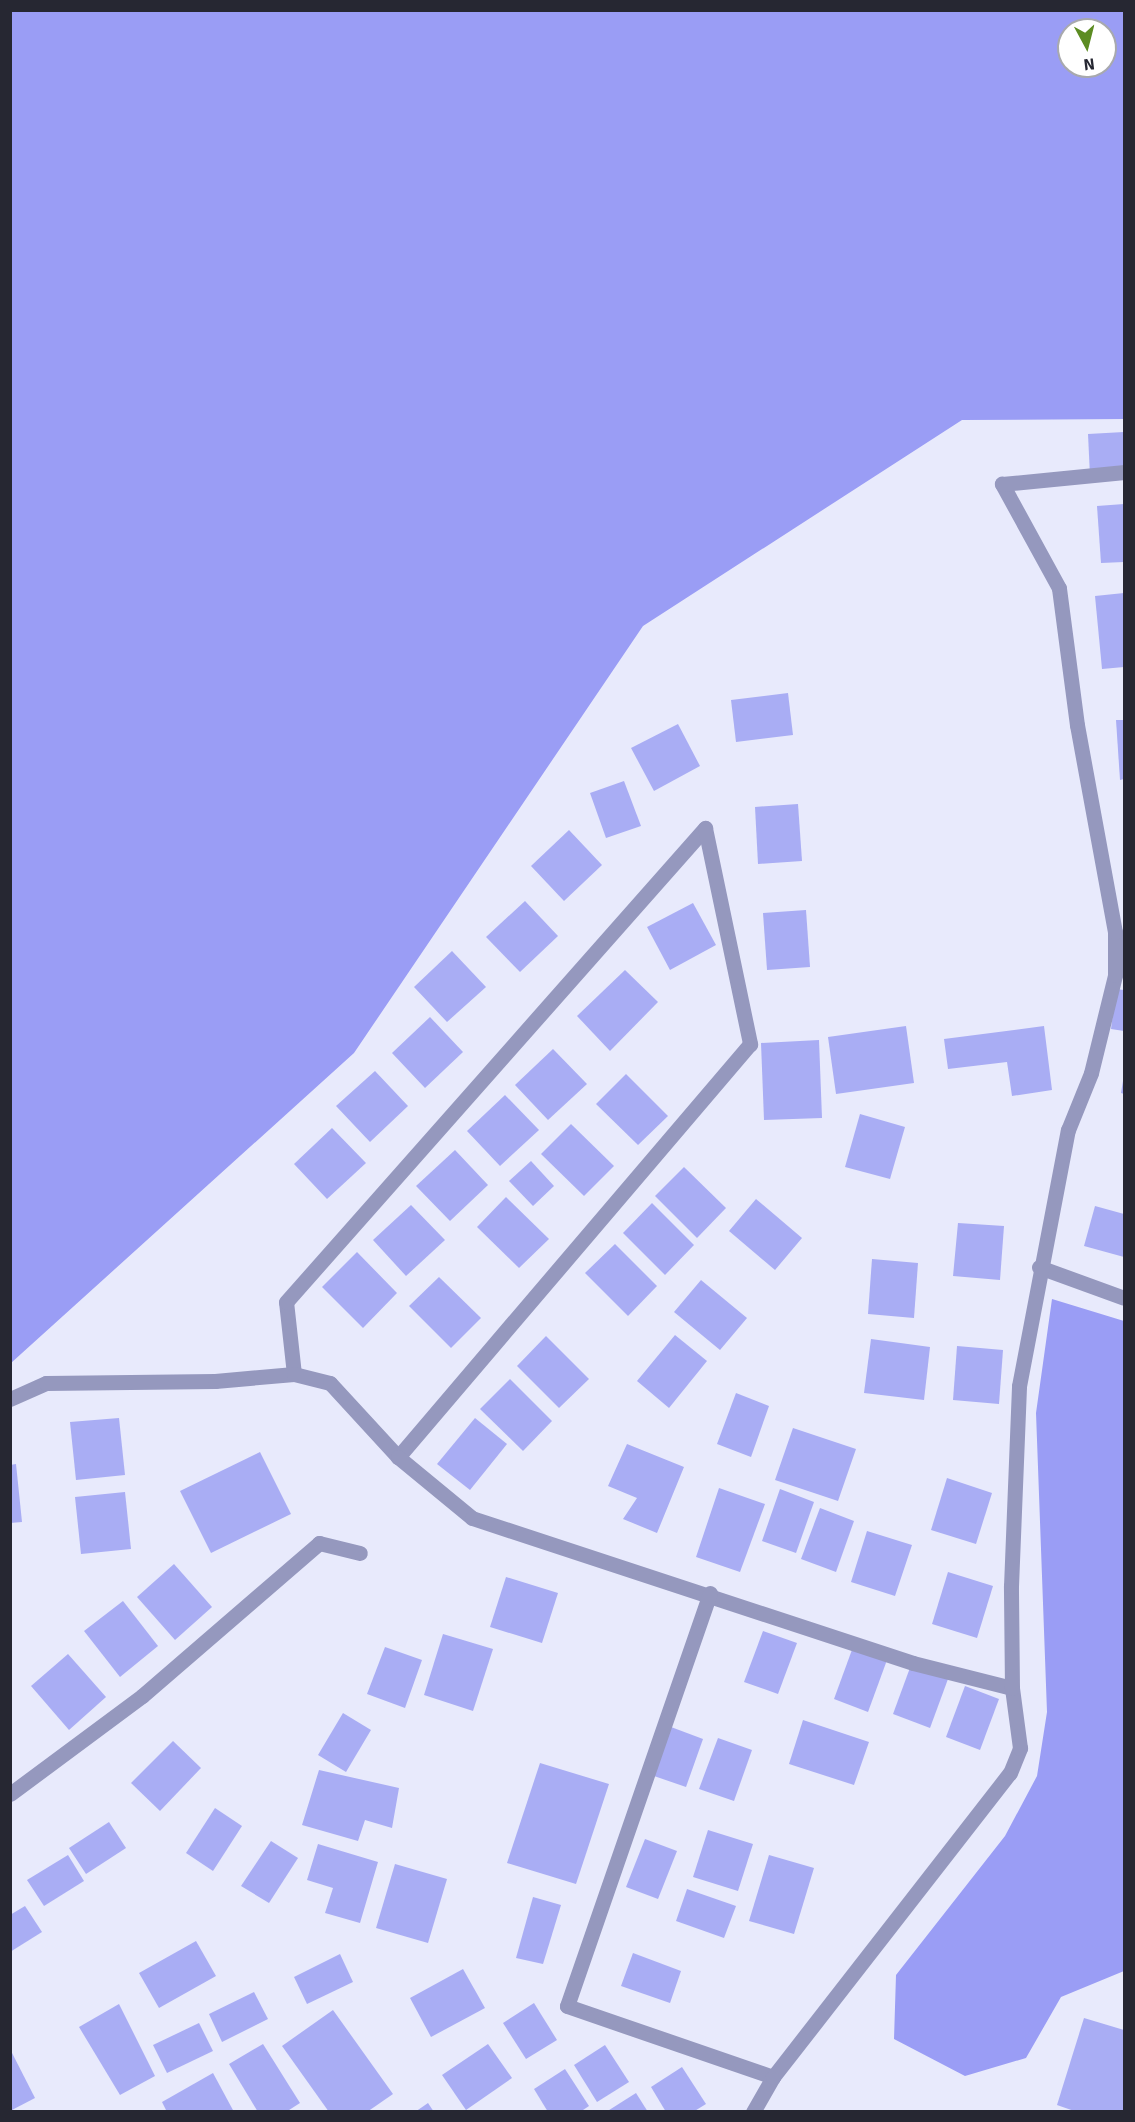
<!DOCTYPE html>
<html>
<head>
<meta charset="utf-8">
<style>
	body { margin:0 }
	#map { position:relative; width:1135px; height:2122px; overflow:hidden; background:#e8eafc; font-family:Signika,sans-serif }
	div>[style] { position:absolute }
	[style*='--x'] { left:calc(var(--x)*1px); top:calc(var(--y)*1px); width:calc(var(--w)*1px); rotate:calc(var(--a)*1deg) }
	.forest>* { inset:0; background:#9a9df5 }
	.building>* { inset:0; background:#a9adf4 }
	.minor>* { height:15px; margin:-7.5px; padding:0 7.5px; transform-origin:7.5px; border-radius:7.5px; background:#9598be }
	span { translate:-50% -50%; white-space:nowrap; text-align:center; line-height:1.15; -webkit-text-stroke:4.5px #fff; paint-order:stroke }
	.frame { position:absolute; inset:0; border:12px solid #262732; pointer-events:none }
	.north { position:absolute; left:1057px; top:18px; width:60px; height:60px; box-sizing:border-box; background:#fff; border:2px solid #a8a9ad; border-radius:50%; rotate:173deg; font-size:16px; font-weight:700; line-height:24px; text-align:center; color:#262732 }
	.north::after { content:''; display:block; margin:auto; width:21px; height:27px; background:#5c8c22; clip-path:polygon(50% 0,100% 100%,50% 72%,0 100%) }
</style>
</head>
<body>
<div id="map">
	<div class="forest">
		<div style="clip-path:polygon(evenodd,11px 10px,1124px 11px,1124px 419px,962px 420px,643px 626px,354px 1053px,11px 1363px,11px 10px,1069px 30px,1105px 30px,1105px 66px,1069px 66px,1069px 30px)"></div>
		<div style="clip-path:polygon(1052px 1299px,1124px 1321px,1124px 1971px,1061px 1997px,1026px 2058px,965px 2076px,894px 2039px,896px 1975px,1005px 1836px,1037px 1776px,1047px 1712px,1036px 1413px)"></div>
	</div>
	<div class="building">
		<div style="clip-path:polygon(1124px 432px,1124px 475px,1090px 476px,1088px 434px)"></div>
		<div style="clip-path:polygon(1124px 504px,1124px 562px,1101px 563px,1097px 506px)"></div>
		<div style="clip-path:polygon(1124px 593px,1124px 667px,1102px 669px,1095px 596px)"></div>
		<div style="clip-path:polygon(788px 693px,793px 735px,736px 742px,731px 700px)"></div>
		<div style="clip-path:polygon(1116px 720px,1124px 720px,1124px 779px,1120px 780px)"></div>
		<div style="clip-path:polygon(678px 724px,700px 766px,654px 791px,631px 748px)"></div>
		<div style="clip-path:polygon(624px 781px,641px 826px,606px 838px,590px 793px)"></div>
		<div style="clip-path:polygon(798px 804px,802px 861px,758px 864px,755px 807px)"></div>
		<div style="clip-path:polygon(569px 830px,602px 865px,564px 901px,531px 866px)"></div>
		<div style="clip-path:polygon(525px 901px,558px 936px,520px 972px,486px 937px)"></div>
		<div style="clip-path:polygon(693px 903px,716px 945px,670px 970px,647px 927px)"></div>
		<div style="clip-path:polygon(806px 910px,810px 967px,767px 970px,763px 913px)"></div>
		<div style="clip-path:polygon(452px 951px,486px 987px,447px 1022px,414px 987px)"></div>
		<div style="clip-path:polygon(625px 970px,658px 1002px,610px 1051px,577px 1016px)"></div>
		<div style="clip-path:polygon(1116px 989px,1124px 990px,1124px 1031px,1111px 1029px)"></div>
		<div style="clip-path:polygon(430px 1017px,463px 1052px,425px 1088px,392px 1053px)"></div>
		<div style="clip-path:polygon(906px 1026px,914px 1083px,836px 1094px,828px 1037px)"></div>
		<div style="clip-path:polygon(1044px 1026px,1052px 1090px,1012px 1096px,1007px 1062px,948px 1069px,944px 1039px)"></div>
		<div style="clip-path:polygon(819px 1040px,822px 1118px,764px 1120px,761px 1043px)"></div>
		<div style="clip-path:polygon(553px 1049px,587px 1084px,548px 1120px,515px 1085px)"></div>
		<div style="clip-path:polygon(375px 1071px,408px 1106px,370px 1142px,336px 1106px)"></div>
		<div style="clip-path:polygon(626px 1074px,668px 1116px,638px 1145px,596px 1104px)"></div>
		<div style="clip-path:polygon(1124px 1075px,1124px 1094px,1121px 1093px)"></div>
		<div style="clip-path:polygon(505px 1095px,539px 1130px,500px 1166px,467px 1131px)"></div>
		<div style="clip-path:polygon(860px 1114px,905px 1127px,890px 1179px,845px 1167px)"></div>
		<div style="clip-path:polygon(571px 1124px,614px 1166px,584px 1196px,541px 1154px)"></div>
		<div style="clip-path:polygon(332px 1128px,366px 1163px,327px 1199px,294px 1164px)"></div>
		<div style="clip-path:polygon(455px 1150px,488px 1185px,450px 1221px,416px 1186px)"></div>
		<div style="clip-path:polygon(531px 1161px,554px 1186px,533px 1206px,509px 1181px)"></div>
		<div style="clip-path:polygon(684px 1167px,726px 1208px,697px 1238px,655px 1196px)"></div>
		<div style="clip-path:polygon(506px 1197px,549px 1239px,519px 1268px,477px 1227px)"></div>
		<div style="clip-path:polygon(756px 1199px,802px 1238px,775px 1270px,729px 1231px)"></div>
		<div style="clip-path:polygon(652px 1203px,694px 1245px,665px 1275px,623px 1233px)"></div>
		<div style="clip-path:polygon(411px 1205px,445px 1240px,406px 1276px,373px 1240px)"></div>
		<div style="clip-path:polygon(1095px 1206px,1124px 1214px,1124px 1257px,1084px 1246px)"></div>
		<div style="clip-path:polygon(958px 1223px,1004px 1226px,1000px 1280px,953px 1276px)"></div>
		<div style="clip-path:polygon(615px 1244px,657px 1286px,628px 1316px,585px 1273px)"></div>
		<div style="clip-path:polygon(357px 1252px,397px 1293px,363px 1328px,322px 1287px)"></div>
		<div style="clip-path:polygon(872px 1259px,918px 1263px,914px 1318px,868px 1314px)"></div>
		<div style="clip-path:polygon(439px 1277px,481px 1318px,451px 1348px,409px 1306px)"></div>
		<div style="clip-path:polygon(701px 1280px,747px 1318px,720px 1350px,674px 1312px)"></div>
		<div style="clip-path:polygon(675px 1335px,707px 1361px,669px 1408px,637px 1381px)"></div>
		<div style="clip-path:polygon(546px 1336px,589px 1379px,559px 1408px,517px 1366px)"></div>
		<div style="clip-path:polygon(871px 1339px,930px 1347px,924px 1400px,864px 1393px)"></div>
		<div style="clip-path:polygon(957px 1346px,1003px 1350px,999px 1404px,953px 1400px)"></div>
		<div style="clip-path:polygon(510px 1379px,552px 1421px,523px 1451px,480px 1409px)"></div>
		<div style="clip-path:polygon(736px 1393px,769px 1406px,751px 1457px,717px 1444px)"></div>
		<div style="clip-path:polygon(119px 1418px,125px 1475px,76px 1480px,70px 1422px)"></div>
		<div style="clip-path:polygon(475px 1418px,507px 1444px,470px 1490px,437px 1464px)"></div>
		<div style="clip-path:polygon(793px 1428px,856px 1449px,838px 1501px,775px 1480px)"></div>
		<div style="clip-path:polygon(627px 1444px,684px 1467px,657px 1533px,623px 1519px,637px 1498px,608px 1486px)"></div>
		<div style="clip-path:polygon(260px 1452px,291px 1514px,211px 1553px,180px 1491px)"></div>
		<div style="clip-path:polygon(16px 1464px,22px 1522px,10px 1523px,10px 1465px)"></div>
		<div style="clip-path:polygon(947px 1478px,992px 1493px,976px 1544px,931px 1530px)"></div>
		<div style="clip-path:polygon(719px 1488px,765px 1504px,740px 1572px,696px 1557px)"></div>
		<div style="clip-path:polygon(780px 1489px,814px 1502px,796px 1553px,762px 1541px)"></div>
		<div style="clip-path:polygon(125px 1492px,131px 1549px,81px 1554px,75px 1497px)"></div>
		<div style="clip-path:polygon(820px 1508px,854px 1521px,836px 1572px,801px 1559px)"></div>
		<div style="clip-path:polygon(867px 1531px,912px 1545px,895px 1596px,851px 1582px)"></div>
		<div style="clip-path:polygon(174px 1564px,212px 1607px,175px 1640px,137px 1597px)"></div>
		<div style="clip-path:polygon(948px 1572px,993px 1586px,977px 1638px,932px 1624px)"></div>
		<div style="clip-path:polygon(506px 1577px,558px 1593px,542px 1643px,490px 1627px)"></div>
		<div style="clip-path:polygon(123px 1601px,158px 1646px,120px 1677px,84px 1631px)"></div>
		<div style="clip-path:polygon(763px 1631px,797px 1643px,778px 1694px,744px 1682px)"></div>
		<div style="clip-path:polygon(443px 1634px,493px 1649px,473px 1711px,424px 1695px)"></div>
		<div style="clip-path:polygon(385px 1647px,422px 1660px,405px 1708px,367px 1694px)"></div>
		<div style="clip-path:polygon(853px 1647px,887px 1660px,868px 1712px,834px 1699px)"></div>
		<div style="clip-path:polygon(68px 1654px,106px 1697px,69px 1730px,31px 1686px)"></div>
		<div style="clip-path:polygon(911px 1665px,948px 1679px,930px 1728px,893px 1714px)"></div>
		<div style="clip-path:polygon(965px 1686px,999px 1699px,980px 1750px,946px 1737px)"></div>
		<div style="clip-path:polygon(343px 1713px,371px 1730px,346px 1772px,318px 1755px)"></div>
		<div style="clip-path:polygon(803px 1720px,869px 1742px,854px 1785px,789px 1764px)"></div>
		<div style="clip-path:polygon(671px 1727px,703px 1739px,686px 1787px,654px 1776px)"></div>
		<div style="clip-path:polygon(718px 1738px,752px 1750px,734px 1801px,699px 1789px)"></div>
		<div style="clip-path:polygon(173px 1741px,201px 1768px,160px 1811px,131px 1783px)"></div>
		<div style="clip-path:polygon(540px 1763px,609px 1784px,576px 1884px,507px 1863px)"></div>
		<div style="clip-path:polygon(319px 1770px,399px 1788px,392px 1828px,365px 1820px,358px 1841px,302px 1825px)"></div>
		<div style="clip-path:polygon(215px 1808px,242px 1826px,213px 1871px,186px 1853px)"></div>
		<div style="clip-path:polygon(109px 1822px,126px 1848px,86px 1874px,69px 1848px)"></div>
		<div style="clip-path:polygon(708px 1830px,753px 1844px,738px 1891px,693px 1877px)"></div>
		<div style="clip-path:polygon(645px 1839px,677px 1851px,658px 1899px,626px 1887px)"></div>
		<div style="clip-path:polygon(271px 1841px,298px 1858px,269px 1903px,241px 1886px)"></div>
		<div style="clip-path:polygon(318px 1844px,378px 1862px,360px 1923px,325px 1913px,333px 1888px,307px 1880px)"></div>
		<div style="clip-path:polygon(68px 1855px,84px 1881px,44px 1906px,27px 1880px)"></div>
		<div style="clip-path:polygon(769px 1855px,814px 1868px,794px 1934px,749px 1921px)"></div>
		<div style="clip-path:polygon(395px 1864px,447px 1879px,428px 1943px,376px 1928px)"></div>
		<div style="clip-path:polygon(687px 1889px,736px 1906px,724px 1938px,676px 1921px)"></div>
		<div style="clip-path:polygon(533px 1897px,561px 1905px,543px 1964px,516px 1958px)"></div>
		<div style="clip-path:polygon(25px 1906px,42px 1932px,10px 1952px,10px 1915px)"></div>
		<div style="clip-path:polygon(196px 1941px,216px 1976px,159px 2008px,139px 1973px)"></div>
		<div style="clip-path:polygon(633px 1953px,681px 1971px,670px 2003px,621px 1986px)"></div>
		<div style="clip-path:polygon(340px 1954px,353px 1982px,307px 2004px,294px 1977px)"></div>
		<div style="clip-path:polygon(463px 1969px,485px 2008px,431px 2037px,410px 1998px)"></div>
		<div style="clip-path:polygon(254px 1992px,268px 2019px,222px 2042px,209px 2014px)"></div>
		<div style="clip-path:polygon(534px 2003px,557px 2040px,526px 2059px,503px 2023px)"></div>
		<div style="clip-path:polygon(119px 2004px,155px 2076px,120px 2095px,79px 2027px)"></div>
		<div style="clip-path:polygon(333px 2010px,393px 2094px,367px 2112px,329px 2112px,282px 2046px)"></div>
		<div style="clip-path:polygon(1084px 2018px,1124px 2030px,1124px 2112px,1077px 2112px,1057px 2105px)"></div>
		<div style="clip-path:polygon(199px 2023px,213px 2051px,167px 2073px,153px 2045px)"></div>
		<div style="clip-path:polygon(263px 2044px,300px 2103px,286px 2112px,258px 2112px,229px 2064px)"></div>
		<div style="clip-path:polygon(488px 2044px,512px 2078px,466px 2110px,442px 2075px)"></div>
		<div style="clip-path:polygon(605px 2045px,629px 2082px,597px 2102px,574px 2065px)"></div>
		<div style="clip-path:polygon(10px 2049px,35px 2098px,10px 2111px)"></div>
		<div style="clip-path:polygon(682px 2067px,706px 2104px,693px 2112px,666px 2112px,651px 2087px)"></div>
		<div style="clip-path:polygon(565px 2069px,589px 2106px,580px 2112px,548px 2112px,534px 2089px)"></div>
		<div style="clip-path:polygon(213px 2073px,234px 2112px,167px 2112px,162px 2102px)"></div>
		<div style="clip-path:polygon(636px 2093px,648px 2112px,606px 2112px)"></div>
		<div style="clip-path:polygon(428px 2103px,434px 2112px,415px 2112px)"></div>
	</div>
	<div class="minor">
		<div style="--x:1039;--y:1267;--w:90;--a:20"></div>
		<div style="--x:294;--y:1374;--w:72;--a:-96.3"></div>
		<div style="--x:286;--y:1302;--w:633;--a:-48.52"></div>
		<div style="--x:705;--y:828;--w:221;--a:78.2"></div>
		<div style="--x:750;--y:1044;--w:543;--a:130.44"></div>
		<div style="--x:10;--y:1399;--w:39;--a:-24"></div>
		<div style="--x:46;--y:1383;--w:169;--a:-0.7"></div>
		<div style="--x:215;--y:1381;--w:79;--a:-5.1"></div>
		<div style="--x:294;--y:1374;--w:37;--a:14"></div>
		<div style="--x:330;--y:1383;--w:100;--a:47.4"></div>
		<div style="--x:398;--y:1457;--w:96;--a:39.5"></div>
		<div style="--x:472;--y:1518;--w:464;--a:18.2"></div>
		<div style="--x:913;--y:1663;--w:102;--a:14.2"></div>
		<div style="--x:710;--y:1593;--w:437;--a:109.1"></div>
		<div style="--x:567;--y:2006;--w:218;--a:19"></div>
		<div style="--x:10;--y:1794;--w:164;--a:-36.6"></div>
		<div style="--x:142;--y:1696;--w:234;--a:-40.8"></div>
		<div style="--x:319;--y:1543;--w:42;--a:13.7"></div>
		<div style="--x:753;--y:2112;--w:40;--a:-60.3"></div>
		<div style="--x:773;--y:2077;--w:385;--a:-52.1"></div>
		<div style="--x:1010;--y:1773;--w:27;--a:-68"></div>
		<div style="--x:1020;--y:1748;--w:61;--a:-97.6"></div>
		<div style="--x:1012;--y:1688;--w:102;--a:-90.6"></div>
		<div style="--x:1011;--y:1586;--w:200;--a:-87.7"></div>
		<div style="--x:1019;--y:1386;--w:261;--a:-79.2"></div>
		<div style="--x:1068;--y:1130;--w:61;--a:-68"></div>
		<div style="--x:1091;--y:1073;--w:101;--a:-76.2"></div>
		<div style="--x:1115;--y:975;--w:43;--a:-90"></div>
		<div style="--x:1115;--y:932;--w:210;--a:-100.4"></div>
		<div style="--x:1077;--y:725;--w:138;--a:-97.5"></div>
		<div style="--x:1059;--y:588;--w:119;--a:-118.7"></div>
		<div style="--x:1002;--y:484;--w:123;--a:-5.6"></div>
	</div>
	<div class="frame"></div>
	<div class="north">N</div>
</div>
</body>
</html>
